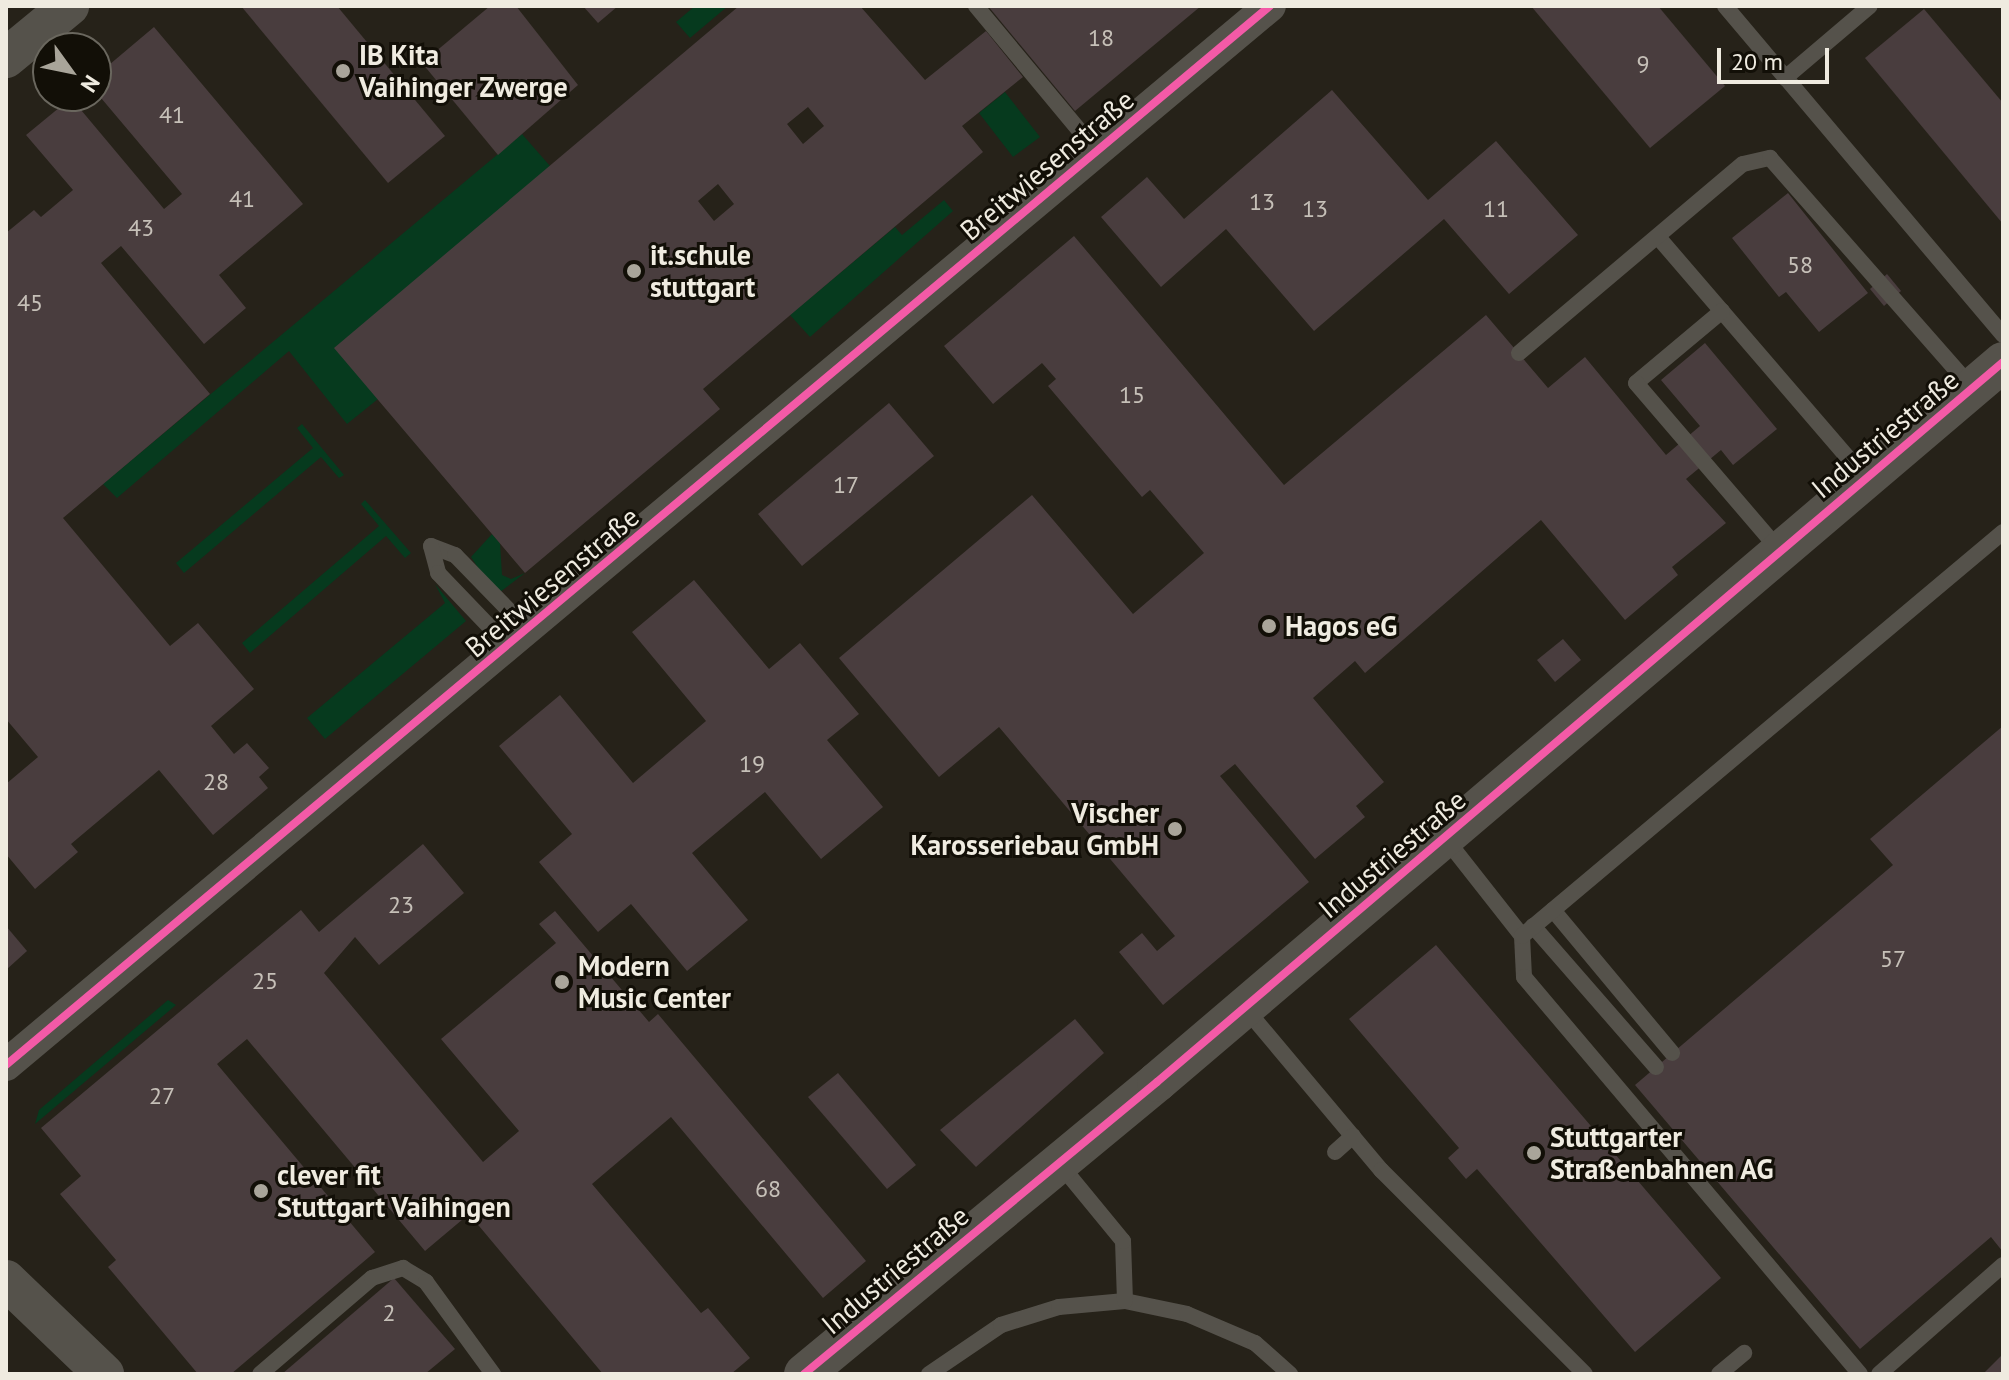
<!DOCTYPE html>
<html>
<head>
<meta charset="utf-8">
<style>
	body { margin:0 }
	#map { position:relative; width:2009px; height:1380px; overflow:hidden; background:#262219; font-family:"PT Sans",sans-serif }
	div>[style] { position:absolute }
	[style*='--x'] { left:calc(var(--x)*1px); top:calc(var(--y)*1px); width:calc(var(--w)*1px); rotate:calc(var(--a)*1deg) }
	.green>* { inset:0; background:#063a1e }
	.building>* { inset:0; background:#493d3e }
	.service>* { height:16px; margin:-8px; padding:0 8px; transform-origin:8px; border-radius:8px; background:#55524b }
	.minor>* { height:32px; margin:-16px; padding:0 16px; transform-origin:16px; border-radius:16px; background:#55524b }
	.tertiary>* { height:40px; margin:-20px; padding:0 20px; transform-origin:20px; border-radius:20px; background:#55524b }
	.cycleway>* { height:8px; margin:-4px; padding:0 4px; transform-origin:4px; border-radius:4px; background:#f35aa7 }
	.dots>* { width:22px; height:22px; translate:-50% -50%; box-sizing:border-box; border:4px solid #120f07; border-radius:50% }
	span { translate:-50% -50%; white-space:nowrap; text-align:center; line-height:1.15; -webkit-text-stroke:6px #120f07; paint-order:stroke }
	.number-label { font-size:24px; color:#c6c0b8 }
	.number-label span { -webkit-text-stroke-width:0 }
	.poi-label { font-size:28px; color:#efebe0; font-weight:700 }
	.left { translate:0 -50%; text-align:left }
	.right { translate:-100% -50%; text-align:right }
	.street-label { font-size:28px; color:#efebe0 }
	.frame { position:absolute; inset:0; border:8px solid #efebe0; pointer-events:none }
	.north { position:absolute; left:32px; top:32px; width:80px; height:80px; box-sizing:border-box; background:#120f07; border:2px solid #6a675e; border-radius:50%; rotate:123deg; font-size:22px; font-weight:700; line-height:32px; text-align:center; color:#efebe0 }
	.north::after { content:''; display:block; margin:auto; width:28px; height:36px; background:#a9a59a; clip-path:polygon(50% 0,100% 100%,50% 72%,0 100%) }
	.scale { position:absolute; left:1717px; top:48px; width:112px; height:36px; box-sizing:border-box; border:4px solid #efebe0; border-top:0; padding-left:10px; font-size:24px; line-height:28px; white-space:nowrap; color:#efebe0; -webkit-text-stroke:6px #120f07; paint-order:stroke }
</style>
</head>
<body>
<div id="map">
	<div class="green">
		<div style="clip-path:polygon(695px 6px,728px 6px,690px 38px,676px 22px)"></div>
		<div style="clip-path:polygon(1005px 92px,1040px 137px,1013px 157px,979px 113px)"></div>
		<div style="clip-path:polygon(522px 134px,550px 166px,378px 399px,347px 424px,289px 351px,117px 498px,103px 484px)"></div>
		<div style="clip-path:polygon(944px 200px,953px 211px,810px 337px,790px 315px,895px 227px,902px 235px)"></div>
		<div style="clip-path:polygon(302px 424px,344px 475px,339px 478px,321px 457px,184px 573px,176px 563px,313px 448px,297px 428px)"></div>
		<div style="clip-path:polygon(365px 500px,411px 553px,405px 558px,386px 536px,250px 653px,242px 643px,379px 526px,361px 504px)"></div>
		<div style="clip-path:polygon(492px 534px,500px 543px,502px 575px,511px 579px,525px 573px,496px 595px,471px 557px)"></div>
		<div style="clip-path:polygon(435px 584px,466px 621px,325px 739px,307px 718px,445px 603px)"></div>
		<div style="clip-path:polygon(168px 1000px,176px 1005px,35px 1124px,39px 1110px)"></div>
	</div>
	<div class="building">
		<div style="clip-path:polygon(241px 6px,337px 6px,445px 136px,388px 183px)"></div>
		<div style="clip-path:polygon(490px 6px,516px 6px,578px 85px,498px 155px,422px 63px)"></div>
		<div style="clip-path:polygon(583px 6px,618px 6px,598px 23px)"></div>
		<div style="clip-path:polygon(evenodd,739px 6px,860px 6px,925px 80px,986px 31px,1023px 77px,962px 126px,983px 152px,703px 389px,720px 409px,525px 573px,334px 348px,739px 6px,808px 107px,824px 126px,803px 144px,787px 124px,808px 107px,739px 6px,718px 184px,734px 204px,714px 221px,698px 201px,718px 184px)"></div>
		<div style="clip-path:polygon(988px 6px,1201px 6px,1075px 111px)"></div>
		<div style="clip-path:polygon(1531px 6px,1658px 6px,1725px 86px,1650px 148px)"></div>
		<div style="clip-path:polygon(1924px 9px,2003px 103px,2003px 224px,1865px 58px)"></div>
		<div style="clip-path:polygon(154px 27px,303px 204px,219px 275px,246px 308px,204px 344px,121px 246px,101px 263px,210px 394px,63px 518px,170px 646px,198px 623px,254px 689px,211px 726px,234px 754px,247px 743px,269px 768px,259px 777px,268px 788px,213px 835px,159px 770px,71px 844px,78px 852px,35px 889px,6px 854px,6px 784px,38px 757px,6px 719px,6px 233px,34px 210px,41px 217px,73px 190px,26px 135px,71px 98px,164px 209px,182px 194px,96px 92px,110px 78px,103px 70px)"></div>
		<div style="clip-path:polygon(1332px 90px,1428px 200px,1496px 141px,1578px 235px,1509px 294px,1444px 219px,1314px 331px,1226px 229px,1161px 287px,1101px 217px,1147px 177px,1184px 219px)"></div>
		<div style="clip-path:polygon(1788px 193px,1868px 293px,1819px 332px,1786px 292px,1779px 297px,1732px 238px)"></div>
		<div style="clip-path:polygon(1074px 236px,1284px 485px,1486px 315px,1548px 388px,1585px 357px,1666px 455px,1700px 426px,1661px 380px,1705px 343px,1777px 429px,1733px 465px,1721px 450px,1686px 479px,1726px 523px,1672px 567px,1678px 575px,1625px 620px,1541px 520px,1365px 673px,1355px 661px,1313px 698px,1384px 782px,1356px 806px,1365px 817px,1315px 859px,1235px 764px,1220px 776px,1309px 882px,1163px 1005px,1119px 952px,1142px 933px,1157px 951px,1175px 936px,999px 727px,939px 777px,839px 658px,1032px 495px,1133px 614px,1204px 553px,1150px 490px,1142px 497px,1048px 386px,1056px 379px,1042px 363px,993px 404px,944px 346px)"></div>
		<div style="clip-path:polygon(1887px 274px,1901px 291px,1884px 306px,1870px 289px)"></div>
		<div style="clip-path:polygon(889px 403px,934px 456px,802px 566px,758px 514px)"></div>
		<div style="clip-path:polygon(694px 580px,769px 669px,800px 643px,859px 714px,827px 740px,883px 807px,821px 859px,765px 792px,692px 853px,748px 920px,687px 971px,631px 904px,598px 932px,539px 862px,572px 834px,499px 746px,560px 695px,633px 783px,706px 721px,632px 632px)"></div>
		<div style="clip-path:polygon(1563px 639px,1581px 660px,1555px 682px,1537px 660px)"></div>
		<div style="clip-path:polygon(2003px 726px,2003px 1252px,1991px 1237px,1860px 1349px,1635px 1085px,1893px 865px,1870px 839px)"></div>
		<div style="clip-path:polygon(423px 844px,464px 893px,379px 965px,355px 937px,324px 973px,483px 1162px,519px 1131px,441px 1039px,556px 943px,539px 924px,555px 911px,649px 1022px,658px 1014px,866px 1261px,823px 1298px,671px 1117px,592px 1184px,701px 1313px,708px 1308px,750px 1358px,731px 1374px,603px 1374px,469px 1214px,425px 1251px,247px 1039px,217px 1064px,375px 1252px,231px 1374px,198px 1374px,108px 1267px,116px 1260px,60px 1194px,81px 1176px,41px 1128px,301px 910px,319px 932px)"></div>
		<div style="clip-path:polygon(6px 926px,27px 951px,6px 970px)"></div>
		<div style="clip-path:polygon(1436px 945px,1721px 1278px,1635px 1352px,1477px 1169px,1466px 1179px,1448px 1158px,1459px 1148px,1349px 1019px)"></div>
		<div style="clip-path:polygon(1075px 1019px,1104px 1053px,976px 1167px,940px 1130px)"></div>
		<div style="clip-path:polygon(838px 1073px,916px 1165px,887px 1189px,808px 1097px)"></div>
		<div style="clip-path:polygon(394px 1278px,455px 1349px,425px 1374px,282px 1374px)"></div>
		<div style="clip-path:polygon(2003px 1354px,2003px 1374px,1983px 1374px)"></div>
	</div>
	<div class="service">
		<div style="--x:976;--y:6;--w:190;--a:50.3"></div>
		<div style="--x:1725;--y:6;--w:431;--a:49.8"></div>
		<div style="--x:1785;--y:78;--w:111;--a:-40.3"></div>
		<div style="--x:1658;--y:237;--w:318;--a:49.3"></div>
		<div style="--x:1722;--y:311;--w:112;--a:140.1"></div>
		<div style="--x:1636;--y:383;--w:221;--a:49.4"></div>
		<div style="--x:1519;--y:353;--w:293;--a:-40.2"></div>
		<div style="--x:1743;--y:164;--w:28;--a:-13"></div>
		<div style="--x:1770;--y:158;--w:305;--a:48.7"></div>
		<div style="--x:431;--y:546;--w:26;--a:21"></div>
		<div style="--x:455;--y:555;--w:106;--a:45.8"></div>
		<div style="--x:431;--y:546;--w:28;--a:75"></div>
		<div style="--x:438;--y:573;--w:103;--a:46.2"></div>
		<div style="--x:1445;--y:838;--w:125;--a:51.8"></div>
		<div style="--x:1522;--y:936;--w:41;--a:87.2"></div>
		<div style="--x:1524;--y:977;--w:520;--a:49.76"></div>
		<div style="--x:1553;--y:910;--w:186;--a:50.2"></div>
		<div style="--x:1533;--y:926;--w:187;--a:48.9"></div>
		<div style="--x:1522;--y:936;--w:628;--a:-40.03"></div>
		<div style="--x:1245;--y:1008;--w:212;--a:50"></div>
		<div style="--x:1381;--y:1170;--w:288;--a:45"></div>
		<div style="--x:1335;--y:1152;--w:24;--a:-42"></div>
		<div style="--x:1125;--y:1301;--w:63;--a:11.8"></div>
		<div style="--x:1187;--y:1314;--w:74;--a:23.1"></div>
		<div style="--x:1255;--y:1343;--w:47;--a:41.5"></div>
		<div style="--x:260;--y:1374;--w:148;--a:-40.6"></div>
		<div style="--x:372;--y:1278;--w:33;--a:-18"></div>
		<div style="--x:403;--y:1268;--w:27;--a:31"></div>
		<div style="--x:426;--y:1282;--w:114;--a:53.9"></div>
		<div style="--x:929;--y:1374;--w:87;--a:-34.2"></div>
		<div style="--x:1001;--y:1325;--w:61;--a:-17.2"></div>
		<div style="--x:1059;--y:1307;--w:66;--a:-5.2"></div>
		<div style="--x:1125;--y:1301;--w:60;--a:-91.9"></div>
		<div style="--x:1123;--y:1241;--w:101;--a:-129.4"></div>
		<div style="--x:1719;--y:1374;--w:33;--a:-40"></div>
		<div style="--x:1879;--y:1374;--w:165;--a:-41.3"></div>
	</div>
	<div class="minor">
		<div style="--x:6;--y:1065;--w:1649;--a:-39.96"></div>
	</div>
	<div class="tertiary">
		<div style="--x:6;--y:58;--w:82;--a:-39.5"></div>
		<div style="--x:6;--y:1280;--w:136;--a:43.8"></div>
		<div style="--x:804;--y:1374;--w:458;--a:-39.6"></div>
		<div style="--x:1157;--y:1082;--w:1111;--a:-40.4"></div>
	</div>
	<div class="cycleway">
		<div style="--x:6;--y:1065;--w:1649;--a:-39.96"></div>
		<div style="--x:804;--y:1374;--w:458;--a:-39.6"></div>
		<div style="--x:1157;--y:1082;--w:1111;--a:-40.4"></div>
	</div>
	<div class="dots">
		<div style="left:343px;top:71px;background:#a9a59a"></div>
		<div style="left:634px;top:271px;background:#a9a59a"></div>
		<div style="left:1269px;top:626px;background:#a9a59a"></div>
		<div style="left:1175px;top:829px;background:#a9a59a"></div>
		<div style="left:562px;top:982px;background:#a9a59a"></div>
		<div style="left:1534px;top:1153px;background:#a9a59a"></div>
		<div style="left:261px;top:1191px;background:#a9a59a"></div>
	</div>
	<div class="number-label">
		<span style="left:1101px;top:38px">18</span>
		<span style="left:1643px;top:64px">9</span>
		<span style="left:172px;top:115px">41</span>
		<span style="left:242px;top:199px">41</span>
		<span style="left:1262px;top:202px">13</span>
		<span style="left:1315px;top:209px">13</span>
		<span style="left:1496px;top:209px">11</span>
		<span style="left:141px;top:228px">43</span>
		<span style="left:1800px;top:265px">58</span>
		<span style="left:30px;top:303px">45</span>
		<span style="left:1132px;top:395px">15</span>
		<span style="left:846px;top:485px">17</span>
		<span style="left:752px;top:764px">19</span>
		<span style="left:216px;top:782px">28</span>
		<span style="left:401px;top:905px">23</span>
		<span style="left:1893px;top:959px">57</span>
		<span style="left:265px;top:981px">25</span>
		<span style="left:162px;top:1096px">27</span>
		<span style="left:768px;top:1189px">68</span>
		<span style="left:389px;top:1313px">2</span>
	</div>
	<div class="poi-label">
		<span class="left" style="left:359px;top:71px">IB Kita<br>Vaihinger Zwerge</span>
		<span class="left" style="left:650px;top:271px">it.schule<br>stuttgart</span>
		<span class="left" style="left:1285px;top:626px">Hagos eG</span>
		<span class="right" style="left:1159px;top:829px">Vischer<br>Karosseriebau GmbH</span>
		<span class="left" style="left:578px;top:982px">Modern<br>Music Center</span>
		<span class="left" style="left:1550px;top:1153px">Stuttgarter<br>Straßenbahnen AG</span>
		<span class="left" style="left:277px;top:1191px">clever fit<br>Stuttgart Vaihingen</span>
	</div>
	<div class="street-label">
		<span style="left:1047px;top:165px;rotate:-40deg">Breitwiesenstraße</span>
		<span style="left:1885px;top:434px;rotate:-40deg">Industriestraße</span>
		<span style="left:552px;top:582px;rotate:-40deg">Breitwiesenstraße</span>
		<span style="left:1392px;top:854px;rotate:-40deg">Industriestraße</span>
		<span style="left:895px;top:1270px;rotate:-40deg">Industriestraße</span>
	</div>
	<div class="frame"></div>
	<div class="north">N</div>
	<div class="scale">20 m</div>
</div>
</body>
</html>
